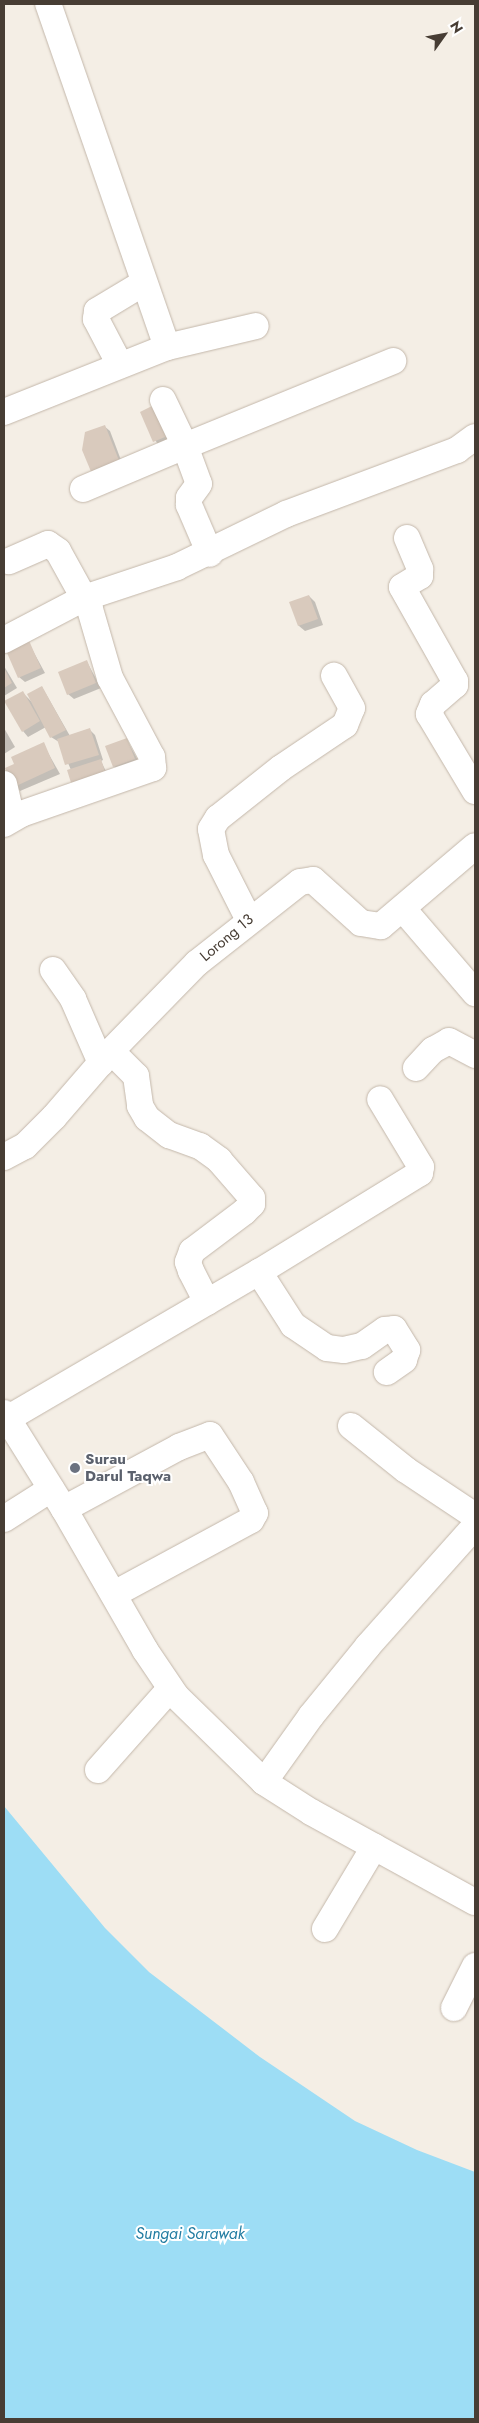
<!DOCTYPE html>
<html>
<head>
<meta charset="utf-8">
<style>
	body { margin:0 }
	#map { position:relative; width:479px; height:2423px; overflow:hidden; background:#f4eee5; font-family:Jost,sans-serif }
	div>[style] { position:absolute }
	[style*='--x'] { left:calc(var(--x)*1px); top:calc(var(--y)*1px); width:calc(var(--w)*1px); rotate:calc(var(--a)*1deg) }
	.water>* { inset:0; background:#9dddf5 }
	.shadow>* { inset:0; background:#0003 }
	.building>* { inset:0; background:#d9cabd }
	.roads { filter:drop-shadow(0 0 1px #c3b7aa) drop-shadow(0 0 1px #c3b7aa) }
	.minor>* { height:26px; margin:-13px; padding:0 13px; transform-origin:13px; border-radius:13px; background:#fff }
	.dots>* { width:14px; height:14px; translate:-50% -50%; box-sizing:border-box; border:2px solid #fff; border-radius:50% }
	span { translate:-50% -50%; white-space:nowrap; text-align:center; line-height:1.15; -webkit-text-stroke:4px #fff; paint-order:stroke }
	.street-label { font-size:15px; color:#473d34 }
	.worship-label { font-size:15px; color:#5b616d; font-weight:700 }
	.left { translate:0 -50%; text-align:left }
	.water-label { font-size:16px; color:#237da2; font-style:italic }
	.frame { position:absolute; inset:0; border:5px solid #473d34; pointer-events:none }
	.north { position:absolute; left:419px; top:10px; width:50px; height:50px; -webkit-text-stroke:4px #fff; paint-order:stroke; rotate:58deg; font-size:14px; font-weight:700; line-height:20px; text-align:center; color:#473d34 }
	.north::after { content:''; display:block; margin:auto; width:18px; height:22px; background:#473d34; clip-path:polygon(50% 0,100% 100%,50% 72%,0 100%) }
</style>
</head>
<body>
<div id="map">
	<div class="water">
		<div style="clip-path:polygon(4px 1806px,105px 1928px,149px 1972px,260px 2057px,355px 2121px,417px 2150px,475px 2172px,475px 2419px,4px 2419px)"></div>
	</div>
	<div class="shadow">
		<div style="clip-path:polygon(141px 412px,174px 440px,159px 447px)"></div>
		<div style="clip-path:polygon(104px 426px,110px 431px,124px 468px,98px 479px)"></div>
		<div style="clip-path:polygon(309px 596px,315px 602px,323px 625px,305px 631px,299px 626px,291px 603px)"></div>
		<div style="clip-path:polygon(26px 638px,45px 673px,25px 682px,19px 677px)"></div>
		<div style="clip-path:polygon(87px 662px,101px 688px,74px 699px,68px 694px)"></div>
		<div style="clip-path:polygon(4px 666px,17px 688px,4px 696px)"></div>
		<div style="clip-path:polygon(42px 687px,70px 736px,90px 730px,95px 735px,103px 760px,101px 761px,112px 784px,71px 770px,59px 742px,51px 737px,46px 727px,28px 737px,23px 731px,22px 692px,32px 702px)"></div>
		<div style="clip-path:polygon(4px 728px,15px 747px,4px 754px)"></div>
		<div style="clip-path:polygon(127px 740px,140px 764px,119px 772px,114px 766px)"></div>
		<div style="clip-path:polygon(43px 744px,60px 774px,20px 791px,15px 786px,16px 764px)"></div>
	</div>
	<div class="building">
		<div style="clip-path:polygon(156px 404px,170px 435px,153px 442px,140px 412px)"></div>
		<div style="clip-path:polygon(105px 425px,120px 463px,92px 474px,82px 450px,85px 432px)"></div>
		<div style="clip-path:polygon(309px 595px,318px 619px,298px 626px,289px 602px)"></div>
		<div style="clip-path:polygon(27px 636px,41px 668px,18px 678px,4px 646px)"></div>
		<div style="clip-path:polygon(87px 660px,96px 683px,67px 695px,58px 672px)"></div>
		<div style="clip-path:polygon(4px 668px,12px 683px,4px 688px)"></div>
		<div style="clip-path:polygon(42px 686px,66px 730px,50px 738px,27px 694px)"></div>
		<div style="clip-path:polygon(23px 691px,40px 721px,22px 732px,4px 701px)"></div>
		<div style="clip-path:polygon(90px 728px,99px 755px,65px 765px,57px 739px)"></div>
		<div style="clip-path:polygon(127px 738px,135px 759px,113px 767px,105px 746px)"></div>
		<div style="clip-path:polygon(44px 742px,55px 768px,14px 787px,5px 768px,14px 764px,11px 757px)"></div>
		<div style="clip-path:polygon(101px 759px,107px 778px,73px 789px,67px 770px)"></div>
	</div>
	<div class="roads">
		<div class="minor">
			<div style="--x:167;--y:347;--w:91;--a:-13.3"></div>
			<div style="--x:120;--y:365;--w:52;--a:-117.6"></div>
			<div style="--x:96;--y:319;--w:8;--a:-83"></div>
			<div style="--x:97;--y:311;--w:52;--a:-31"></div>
			<div style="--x:163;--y:400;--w:51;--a:64.4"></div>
			<div style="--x:185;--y:446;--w:225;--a:-22.2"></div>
			<div style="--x:4;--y:412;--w:175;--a:-21.7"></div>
			<div style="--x:167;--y:347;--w:363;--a:-109.1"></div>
			<div style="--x:83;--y:489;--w:111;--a:-22.9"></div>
			<div style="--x:185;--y:446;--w:40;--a:69.8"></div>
			<div style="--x:199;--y:484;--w:17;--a:126"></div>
			<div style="--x:189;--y:498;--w:7;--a:90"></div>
			<div style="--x:189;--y:505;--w:53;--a:66.8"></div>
			<div style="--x:407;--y:538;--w:34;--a:67"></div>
			<div style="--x:420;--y:569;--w:7;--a:90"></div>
			<div style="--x:420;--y:576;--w:21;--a:149"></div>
			<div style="--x:402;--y:587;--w:108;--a:60.6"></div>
			<div style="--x:455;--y:681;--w:4;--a:90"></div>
			<div style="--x:455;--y:685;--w:29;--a:139"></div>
			<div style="--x:433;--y:704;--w:11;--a:112"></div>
			<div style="--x:429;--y:714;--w:90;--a:59.1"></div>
			<div style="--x:4;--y:640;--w:90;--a:-27.7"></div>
			<div style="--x:84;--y:598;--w:98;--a:-18.4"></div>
			<div style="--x:177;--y:567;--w:121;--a:-25.9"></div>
			<div style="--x:286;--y:514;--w:183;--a:-20.5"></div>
			<div style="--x:457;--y:450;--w:22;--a:-36"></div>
			<div style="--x:4;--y:784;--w:35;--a:77"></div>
			<div style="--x:4;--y:824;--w:20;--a:-30"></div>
			<div style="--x:21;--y:814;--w:140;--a:-19.2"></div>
			<div style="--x:153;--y:768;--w:11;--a:-95"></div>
			<div style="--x:152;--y:757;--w:89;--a:-118"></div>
			<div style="--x:110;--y:678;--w:72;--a:-106.2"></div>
			<div style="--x:90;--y:609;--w:66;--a:-118.9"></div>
			<div style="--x:58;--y:551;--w:12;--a:-145"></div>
			<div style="--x:48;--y:544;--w:43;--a:156.4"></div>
			<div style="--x:403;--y:909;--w:111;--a:49.4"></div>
			<div style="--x:249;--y:920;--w:73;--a:-116.9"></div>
			<div style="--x:216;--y:855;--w:26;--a:-101"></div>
			<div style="--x:211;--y:829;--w:13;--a:-58"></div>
			<div style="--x:218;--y:818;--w:80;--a:-38.4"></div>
			<div style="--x:281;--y:768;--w:77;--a:-33.9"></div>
			<div style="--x:345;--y:725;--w:18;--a:-68"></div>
			<div style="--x:352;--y:708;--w:37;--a:-119"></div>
			<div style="--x:53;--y:970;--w:35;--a:55"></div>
			<div style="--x:73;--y:999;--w:70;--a:66.4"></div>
			<div style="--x:111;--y:1051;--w:35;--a:45"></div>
			<div style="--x:136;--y:1076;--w:30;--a:82"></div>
			<div style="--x:140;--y:1106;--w:14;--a:60"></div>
			<div style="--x:147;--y:1118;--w:28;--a:38"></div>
			<div style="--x:169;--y:1135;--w:33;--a:20"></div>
			<div style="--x:200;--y:1146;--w:24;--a:36"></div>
			<div style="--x:219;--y:1160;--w:50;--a:49"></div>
			<div style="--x:252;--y:1198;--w:6;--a:90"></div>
			<div style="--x:252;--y:1204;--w:11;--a:135"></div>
			<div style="--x:244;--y:1212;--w:65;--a:143.1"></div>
			<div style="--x:192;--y:1251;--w:12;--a:110"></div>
			<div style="--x:188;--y:1262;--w:9;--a:72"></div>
			<div style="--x:191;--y:1271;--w:35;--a:63"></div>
			<div style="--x:416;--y:1068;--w:25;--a:-47"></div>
			<div style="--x:433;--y:1050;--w:18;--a:-29"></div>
			<div style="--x:449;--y:1041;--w:30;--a:28"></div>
			<div style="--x:4;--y:1157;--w:24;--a:-28"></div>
			<div style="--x:25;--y:1146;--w:41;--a:-45"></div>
			<div style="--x:54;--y:1117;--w:87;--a:-49.2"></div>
			<div style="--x:111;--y:1051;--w:123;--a:-45.7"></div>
			<div style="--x:197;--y:963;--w:131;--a:-38.2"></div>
			<div style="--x:300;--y:882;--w:13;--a:-9"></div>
			<div style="--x:313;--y:880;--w:64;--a:41.9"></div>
			<div style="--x:361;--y:923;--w:20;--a:9"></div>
			<div style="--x:381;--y:926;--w:123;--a:-40.4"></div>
			<div style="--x:259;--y:1272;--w:63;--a:57.3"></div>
			<div style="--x:293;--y:1325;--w:41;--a:34.1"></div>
			<div style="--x:327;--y:1348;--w:17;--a:7"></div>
			<div style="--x:344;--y:1350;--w:18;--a:-13"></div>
			<div style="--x:362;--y:1346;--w:28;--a:-35"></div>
			<div style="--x:385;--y:1330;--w:9;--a:-6"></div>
			<div style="--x:394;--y:1329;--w:25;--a:58"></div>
			<div style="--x:407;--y:1350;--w:10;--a:107"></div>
			<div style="--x:404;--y:1360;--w:21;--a:145"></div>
			<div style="--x:4;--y:1413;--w:113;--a:58"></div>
			<div style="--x:64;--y:1509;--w:163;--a:60.1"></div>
			<div style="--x:145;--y:1650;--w:55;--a:56"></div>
			<div style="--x:176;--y:1696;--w:123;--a:44.3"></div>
			<div style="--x:264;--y:1782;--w:56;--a:32.6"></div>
			<div style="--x:311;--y:1812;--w:187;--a:28.8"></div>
			<div style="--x:7;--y:1419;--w:292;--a:-30.3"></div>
			<div style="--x:259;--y:1272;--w:189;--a:-31.6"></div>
			<div style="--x:420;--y:1173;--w:6;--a:-81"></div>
			<div style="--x:421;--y:1167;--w:79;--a:-121.1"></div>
			<div style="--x:351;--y:1426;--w:70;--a:38.7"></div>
			<div style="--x:406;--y:1470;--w:83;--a:33.7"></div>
			<div style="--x:64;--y:1509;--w:131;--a:-28.3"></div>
			<div style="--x:179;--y:1447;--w:33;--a:-21"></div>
			<div style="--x:210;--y:1435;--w:56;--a:56.6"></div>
			<div style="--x:241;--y:1482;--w:34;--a:66"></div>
			<div style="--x:255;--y:1513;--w:8;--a:120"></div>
			<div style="--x:251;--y:1520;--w:156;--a:151.6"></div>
			<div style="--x:4;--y:1519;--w:56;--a:-32.6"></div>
			<div style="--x:98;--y:1770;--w:108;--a:-48.4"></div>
			<div style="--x:264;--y:1782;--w:81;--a:-54.5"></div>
			<div style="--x:311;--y:1716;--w:90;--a:-50.8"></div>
			<div style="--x:368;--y:1646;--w:161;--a:-48.3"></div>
			<div style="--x:325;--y:1929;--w:96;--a:-59.1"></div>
			<div style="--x:454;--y:2008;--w:47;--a:-63.4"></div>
		</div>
	</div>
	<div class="dots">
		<div style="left:75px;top:1468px;background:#6b7280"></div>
	</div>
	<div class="street-label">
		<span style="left:227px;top:938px;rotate:-40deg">Lorong 13</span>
	</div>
	<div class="worship-label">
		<span class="left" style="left:85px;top:1468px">Surau<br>Darul Taqwa</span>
	</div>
	<div class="water-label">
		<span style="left:190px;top:2234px">Sungai Sarawak</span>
	</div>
	<div class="frame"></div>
	<div class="north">N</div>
</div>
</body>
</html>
